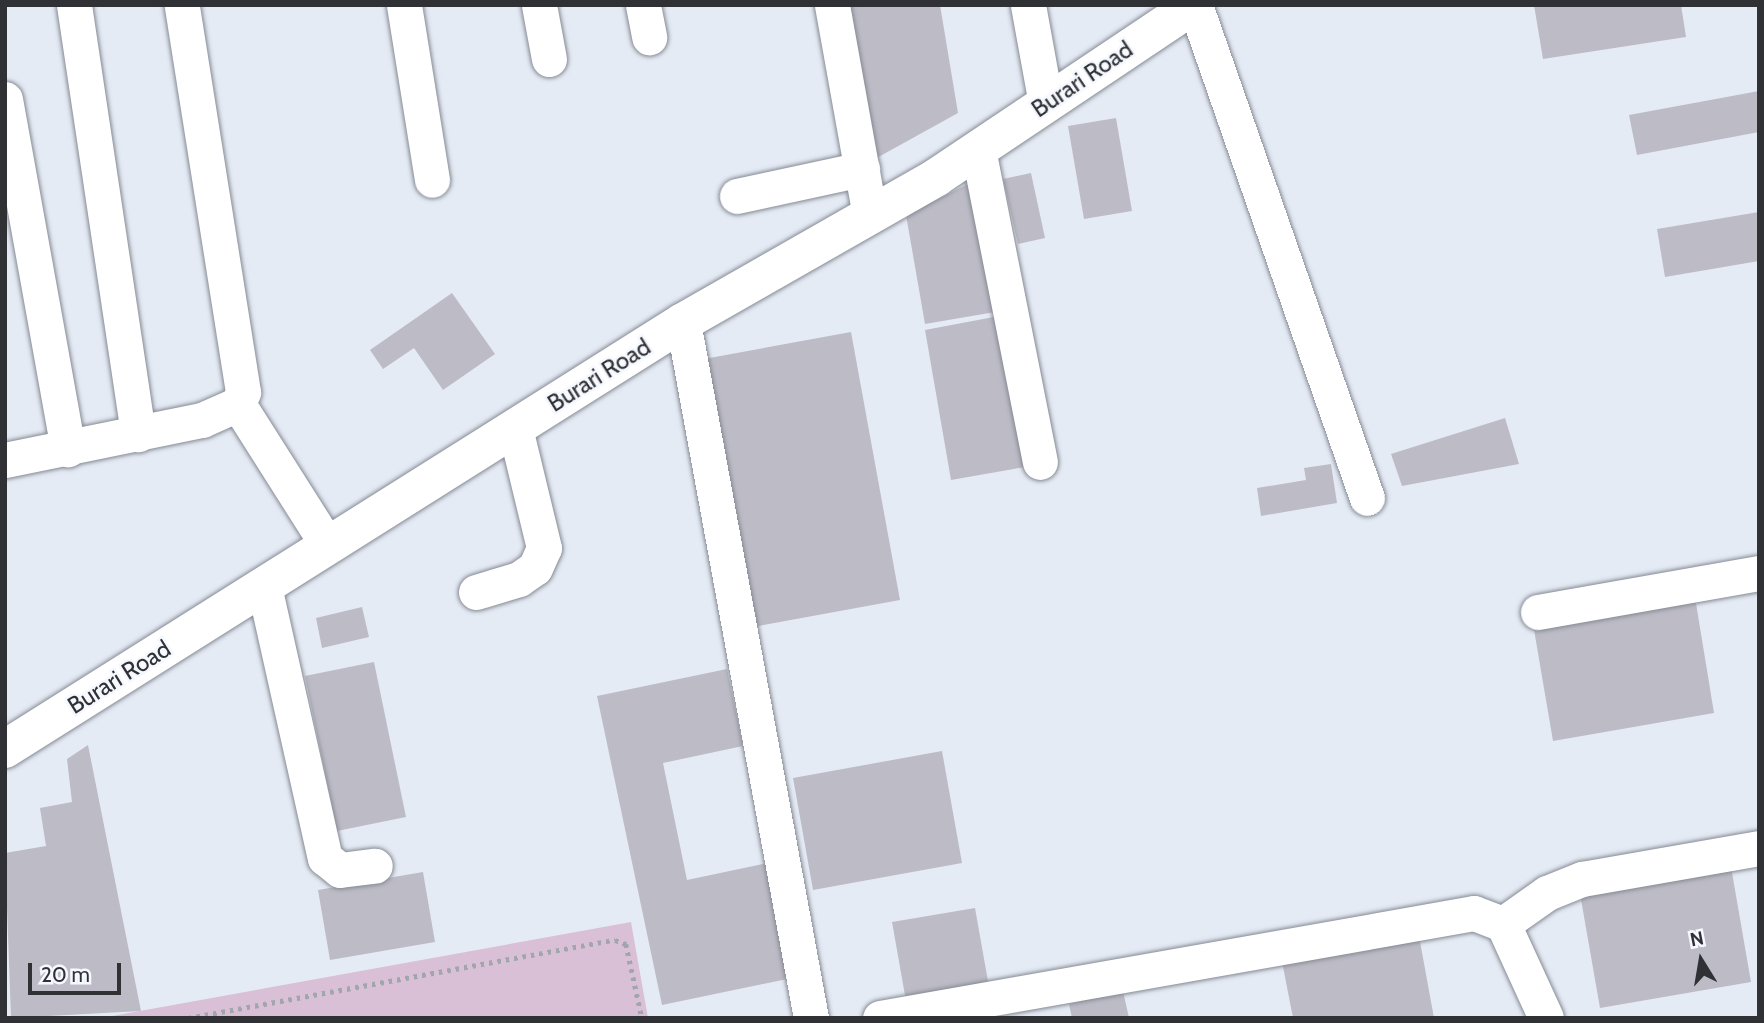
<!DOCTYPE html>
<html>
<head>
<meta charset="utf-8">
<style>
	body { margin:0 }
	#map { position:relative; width:1764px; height:1023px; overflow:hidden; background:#e5ebf5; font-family:Cabin,sans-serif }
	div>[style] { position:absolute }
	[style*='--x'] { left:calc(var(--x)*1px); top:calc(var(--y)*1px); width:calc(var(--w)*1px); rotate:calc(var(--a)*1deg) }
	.green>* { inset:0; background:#dac0d7 }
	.building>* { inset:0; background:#bdbbc6 }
	.path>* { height:4.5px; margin-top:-2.25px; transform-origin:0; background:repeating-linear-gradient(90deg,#a1a6ad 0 3.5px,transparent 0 8.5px) }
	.roads { filter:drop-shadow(0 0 2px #858a94) drop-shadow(0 0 2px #858a94) }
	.minor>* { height:35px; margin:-17.5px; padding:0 17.5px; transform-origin:17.5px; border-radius:17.5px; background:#fff }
	.major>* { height:38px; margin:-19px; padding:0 19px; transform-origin:19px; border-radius:19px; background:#fff }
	span { translate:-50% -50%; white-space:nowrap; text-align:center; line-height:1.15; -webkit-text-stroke:5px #f5f8fe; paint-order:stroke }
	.street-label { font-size:24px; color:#2f3135 }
	.frame { position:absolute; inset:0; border:7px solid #2f3135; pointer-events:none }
	.north { position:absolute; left:1666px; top:925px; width:70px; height:70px; -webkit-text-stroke:5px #f5f8fe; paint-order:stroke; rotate:349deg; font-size:19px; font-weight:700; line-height:28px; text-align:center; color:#2f3135 }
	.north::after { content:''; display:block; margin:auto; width:24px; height:32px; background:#2f3135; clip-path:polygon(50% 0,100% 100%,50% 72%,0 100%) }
	.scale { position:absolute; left:28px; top:963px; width:93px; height:32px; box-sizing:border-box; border:4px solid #2f3135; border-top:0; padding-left:9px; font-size:21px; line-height:24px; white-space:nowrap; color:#2f3135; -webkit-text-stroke:5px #f5f8fe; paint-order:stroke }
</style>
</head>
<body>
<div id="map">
	<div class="green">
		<div style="clip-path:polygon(631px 922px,648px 1018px,101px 1018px)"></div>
	</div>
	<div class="building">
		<div style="clip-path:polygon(841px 5px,940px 5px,958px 113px,873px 160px)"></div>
		<div style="clip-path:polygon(1534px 5px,1681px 5px,1686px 37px,1543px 59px)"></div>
		<div style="clip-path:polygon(1759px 91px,1759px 132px,1637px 155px,1629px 115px)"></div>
		<div style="clip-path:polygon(1116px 118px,1132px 211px,1084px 219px,1068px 126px)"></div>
		<div style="clip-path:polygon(1031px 173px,1045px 238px,1018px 244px,1003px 179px)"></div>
		<div style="clip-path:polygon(978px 179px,1001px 311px,925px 324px,906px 215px)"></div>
		<div style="clip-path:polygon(1759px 212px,1759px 261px,1665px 277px,1657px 229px)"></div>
		<div style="clip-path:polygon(452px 293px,495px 354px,443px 390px,414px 348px,383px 369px,370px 350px)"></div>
		<div style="clip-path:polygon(999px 316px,1025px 467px,951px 480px,925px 330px)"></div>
		<div style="clip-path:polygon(851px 332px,900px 600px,753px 627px,704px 359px)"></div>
		<div style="clip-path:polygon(1505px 418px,1519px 464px,1402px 486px,1391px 454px)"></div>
		<div style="clip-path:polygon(1331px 464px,1337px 503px,1261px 516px,1257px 488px,1306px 480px,1304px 468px)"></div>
		<div style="clip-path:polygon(1694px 591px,1714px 713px,1553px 741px,1532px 618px)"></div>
		<div style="clip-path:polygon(362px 607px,369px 637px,322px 648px,316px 618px)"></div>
		<div style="clip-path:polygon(374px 662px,406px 817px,337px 831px,305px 676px)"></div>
		<div style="clip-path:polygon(727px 669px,743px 746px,663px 763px,687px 880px,767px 863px,792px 978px,662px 1005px,597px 696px)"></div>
		<div style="clip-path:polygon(88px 745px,141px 1011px,11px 1018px,5px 853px,46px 846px,40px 808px,72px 802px,67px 759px)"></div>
		<div style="clip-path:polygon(942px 751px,962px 863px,813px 890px,793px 778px)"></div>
		<div style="clip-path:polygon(1730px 861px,1751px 982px,1600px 1008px,1579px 888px)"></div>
		<div style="clip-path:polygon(423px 872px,435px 942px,330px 960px,318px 890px)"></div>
		<div style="clip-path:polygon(975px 908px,989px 987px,906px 1001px,892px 922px)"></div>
		<div style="clip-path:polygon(1417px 925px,1434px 1018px,1293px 1018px,1280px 951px)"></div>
		<div style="clip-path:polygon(1123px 991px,1129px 1018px,1072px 1018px,1069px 1004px)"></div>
	</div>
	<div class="path">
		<div style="--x:188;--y:1018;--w:434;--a:-10.4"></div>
		<div style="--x:615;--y:940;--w:12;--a:20"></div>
		<div style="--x:626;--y:944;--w:76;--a:77.8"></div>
	</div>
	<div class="roads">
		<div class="minor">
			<div style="--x:74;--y:5;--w:434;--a:81.5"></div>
			<div style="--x:404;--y:5;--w:177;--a:80.9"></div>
			<div style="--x:539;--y:5;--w:55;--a:79.5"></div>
			<div style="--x:643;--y:5;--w:33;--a:79"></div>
			<div style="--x:832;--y:5;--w:214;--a:79.8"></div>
			<div style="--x:1028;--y:5;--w:101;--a:79.7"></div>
			<div style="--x:1195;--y:5;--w:522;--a:70.77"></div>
			<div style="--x:5;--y:99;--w:356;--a:79.8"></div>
			<div style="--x:978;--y:149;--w:319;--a:78.8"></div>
			<div style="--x:737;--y:196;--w:128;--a:-12.2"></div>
			<div style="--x:683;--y:322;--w:708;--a:79.58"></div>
			<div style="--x:238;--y:404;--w:168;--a:57.6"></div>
			<div style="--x:5;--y:460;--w:201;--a:-11.5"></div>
			<div style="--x:202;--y:420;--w:39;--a:-24"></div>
			<div style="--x:238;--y:404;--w:13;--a:-67"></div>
			<div style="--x:243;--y:392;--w:392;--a:-99"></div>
			<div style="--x:264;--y:586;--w:279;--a:77.4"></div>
			<div style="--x:325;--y:858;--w:19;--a:39"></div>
			<div style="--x:340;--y:870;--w:35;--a:-7"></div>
			<div style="--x:476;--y:592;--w:45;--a:-16.8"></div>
			<div style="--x:519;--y:579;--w:19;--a:-35"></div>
			<div style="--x:535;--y:568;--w:22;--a:-66"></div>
			<div style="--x:544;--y:548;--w:123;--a:-103.6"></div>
			<div style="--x:1538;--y:612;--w:224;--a:-10"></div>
			<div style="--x:1503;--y:924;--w:54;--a:-35.2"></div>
			<div style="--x:1547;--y:893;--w:38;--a:-22"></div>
			<div style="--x:1582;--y:879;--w:180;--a:-9.9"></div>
			<div style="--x:880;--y:1018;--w:603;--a:-10.02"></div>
			<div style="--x:1474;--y:913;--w:31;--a:21"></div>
			<div style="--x:1503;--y:924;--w:103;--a:65.4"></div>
		</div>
		<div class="major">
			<div style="--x:5;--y:749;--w:801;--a:-32.2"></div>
			<div style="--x:683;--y:322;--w:292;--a:-29.7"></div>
			<div style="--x:937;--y:177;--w:309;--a:-33.8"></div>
		</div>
	</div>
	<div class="street-label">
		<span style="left:1082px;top:79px;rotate:-34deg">Burari Road</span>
		<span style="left:599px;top:375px;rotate:-32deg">Burari Road</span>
		<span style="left:119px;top:677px;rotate:-32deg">Burari Road</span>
	</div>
	<div class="frame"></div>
	<div class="north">N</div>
	<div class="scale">20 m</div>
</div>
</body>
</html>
